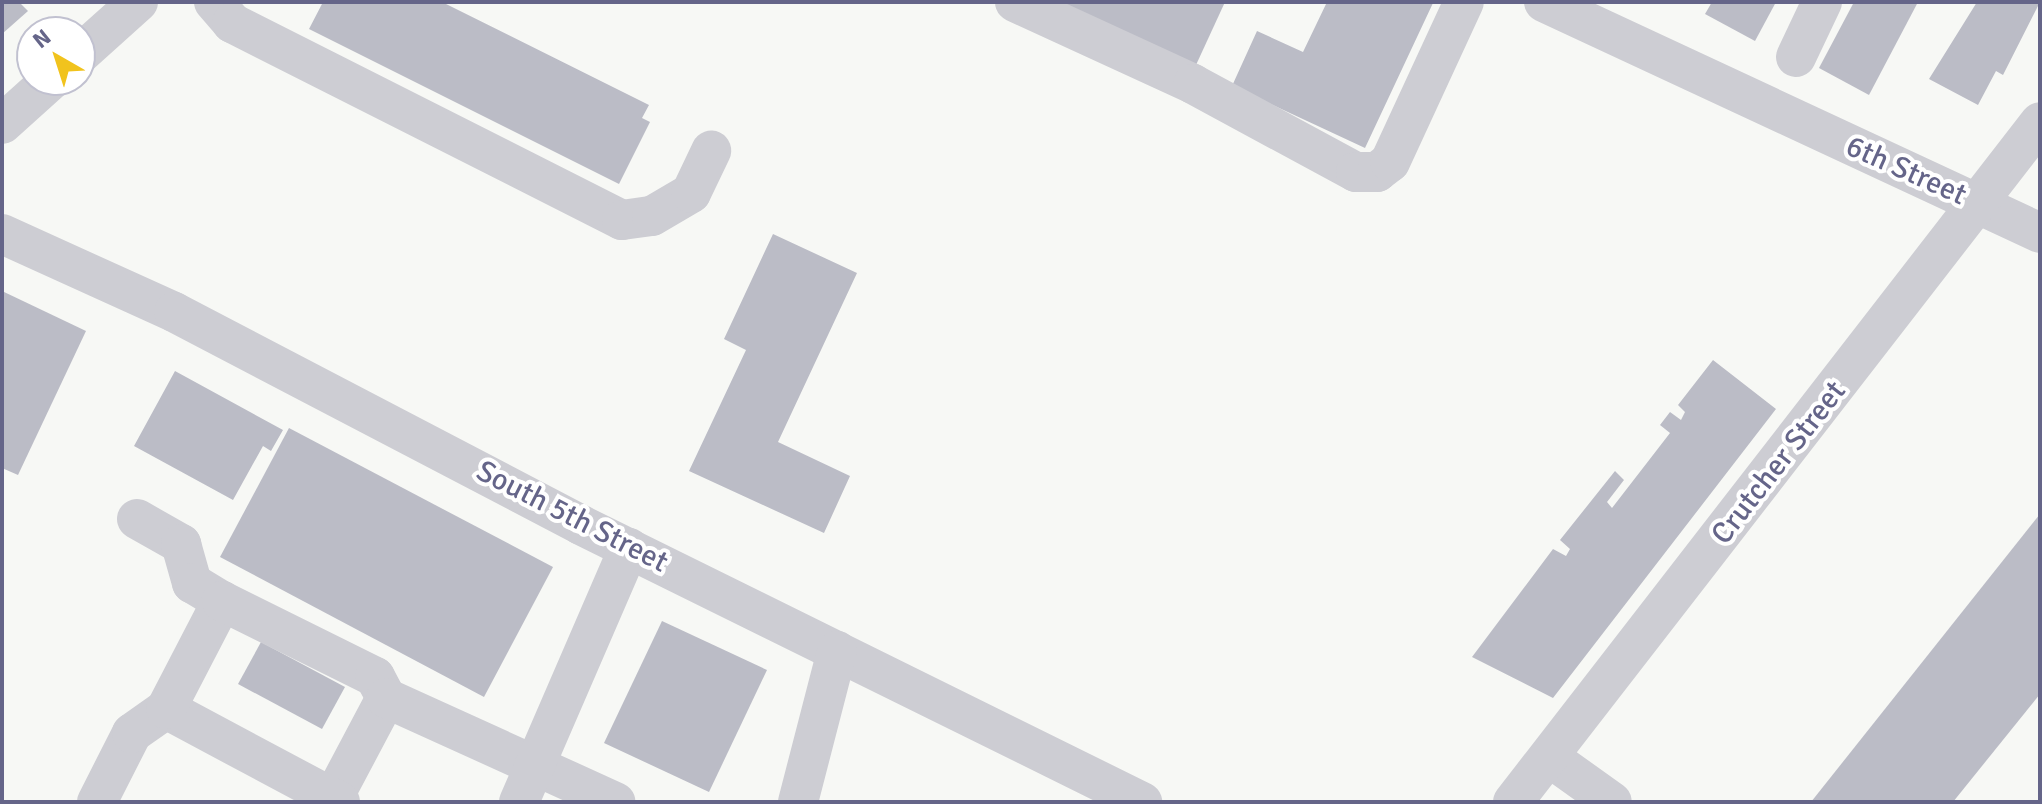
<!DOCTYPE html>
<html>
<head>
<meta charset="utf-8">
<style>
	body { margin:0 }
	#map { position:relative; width:2042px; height:804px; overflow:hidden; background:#f7f8f5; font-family:Signika,sans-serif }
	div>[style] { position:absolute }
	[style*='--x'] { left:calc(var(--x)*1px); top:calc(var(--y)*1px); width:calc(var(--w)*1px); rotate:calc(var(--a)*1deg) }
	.building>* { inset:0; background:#bbbcc6 }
	.minor>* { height:40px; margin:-20px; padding:0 20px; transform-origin:20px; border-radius:20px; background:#cdcdd3 }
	span { translate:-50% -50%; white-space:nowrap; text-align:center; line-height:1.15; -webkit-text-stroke:8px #fff; paint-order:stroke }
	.street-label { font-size:30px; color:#656589 }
	.frame { position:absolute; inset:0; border:4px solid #656589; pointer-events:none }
	.north { position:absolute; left:16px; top:16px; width:80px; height:80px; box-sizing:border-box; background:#fff; border:2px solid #c1c1d0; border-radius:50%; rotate:321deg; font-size:22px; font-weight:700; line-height:32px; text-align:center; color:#656589 }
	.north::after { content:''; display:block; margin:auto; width:28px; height:36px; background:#f1c31d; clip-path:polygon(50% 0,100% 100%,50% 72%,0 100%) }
</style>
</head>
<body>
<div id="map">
	<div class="building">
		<div style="clip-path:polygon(2px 2px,19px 2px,28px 11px,2px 34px)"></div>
		<div style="clip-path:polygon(323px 2px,442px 2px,649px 105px,642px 118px,650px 122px,619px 184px,309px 29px)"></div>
		<div style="clip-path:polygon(1060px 2px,1225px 2px,1196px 65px)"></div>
		<div style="clip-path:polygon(1327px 2px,1433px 3px,1365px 148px,1232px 86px,1257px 31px,1303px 52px)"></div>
		<div style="clip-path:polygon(1712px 2px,1776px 2px,1755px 41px,1705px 14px)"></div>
		<div style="clip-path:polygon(1854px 2px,1918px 2px,1869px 95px,1819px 68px)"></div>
		<div style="clip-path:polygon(1977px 2px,2040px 2px,2003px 75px,1996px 71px,1978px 105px,1929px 79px)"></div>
		<div style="clip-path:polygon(773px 234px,857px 273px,778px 442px,850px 476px,824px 533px,689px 471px,746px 350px,724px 339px)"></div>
		<div style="clip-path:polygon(2px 291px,86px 331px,18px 475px,2px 468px)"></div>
		<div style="clip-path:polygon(1713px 360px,1776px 409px,1553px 698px,1472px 657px,1553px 549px,1566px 556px,1570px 549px,1560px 540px,1615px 471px,1624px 480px,1607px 502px,1612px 508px,1670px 433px,1660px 425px,1670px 412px,1681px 420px,1685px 412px,1678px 405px)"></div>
		<div style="clip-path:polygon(175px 371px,283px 430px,271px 451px,263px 446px,233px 500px,134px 446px)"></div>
		<div style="clip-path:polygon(289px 428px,553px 567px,484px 697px,220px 557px)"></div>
		<div style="clip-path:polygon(2040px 514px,2040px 694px,1953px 802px,1811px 802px)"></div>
		<div style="clip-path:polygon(662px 621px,767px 670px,709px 792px,604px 743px)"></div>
		<div style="clip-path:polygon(261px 642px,345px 687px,322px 729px,238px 684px)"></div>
	</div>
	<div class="minor">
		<div style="--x:214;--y:2;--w:28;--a:49"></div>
		<div style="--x:232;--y:23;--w:437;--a:26.8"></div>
		<div style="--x:622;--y:220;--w:30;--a:-8"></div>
		<div style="--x:652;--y:216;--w:45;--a:-30.5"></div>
		<div style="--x:691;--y:193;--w:47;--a:-64.5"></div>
		<div style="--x:1015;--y:2;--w:196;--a:24.7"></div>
		<div style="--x:1193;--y:84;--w:185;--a:28.4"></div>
		<div style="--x:1356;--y:172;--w:21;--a:0"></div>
		<div style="--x:1377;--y:172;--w:16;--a:-38"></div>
		<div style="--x:1390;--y:162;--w:176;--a:-65.2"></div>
		<div style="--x:1544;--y:2;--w:547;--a:24.97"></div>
		<div style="--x:80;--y:54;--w:78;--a:-41.9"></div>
		<div style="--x:1796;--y:57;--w:61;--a:-64.7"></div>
		<div style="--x:2;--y:124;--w:66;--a:-41.9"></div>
		<div style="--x:2;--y:234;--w:189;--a:24.4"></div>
		<div style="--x:174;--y:312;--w:459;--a:27.6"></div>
		<div style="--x:581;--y:525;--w:626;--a:26.28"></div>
		<div style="--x:137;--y:519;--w:51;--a:29.6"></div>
		<div style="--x:181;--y:544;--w:41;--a:74.2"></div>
		<div style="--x:192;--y:583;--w:35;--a:31"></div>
		<div style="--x:1549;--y:757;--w:77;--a:35.5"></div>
		<div style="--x:333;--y:798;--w:113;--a:-62.1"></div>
		<div style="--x:97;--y:802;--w:77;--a:-63.1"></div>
		<div style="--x:132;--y:733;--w:42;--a:-35.2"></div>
		<div style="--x:340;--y:802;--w:197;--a:-151.9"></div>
		<div style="--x:166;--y:709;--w:122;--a:-62.6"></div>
		<div style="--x:222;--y:601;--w:171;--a:26.4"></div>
		<div style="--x:375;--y:677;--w:24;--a:62"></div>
		<div style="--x:386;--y:698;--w:252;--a:24.4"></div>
		<div style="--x:519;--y:802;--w:277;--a:-66.6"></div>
		<div style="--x:798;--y:802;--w:156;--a:-75.5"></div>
		<div style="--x:1513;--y:802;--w:860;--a:-52.22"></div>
	</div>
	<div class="street-label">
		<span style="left:1906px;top:171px;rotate:24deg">6th Street</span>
		<span style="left:1779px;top:463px;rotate:-52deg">Crutcher Street</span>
		<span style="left:572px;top:517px;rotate:27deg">South 5th Street</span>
	</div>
	<div class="frame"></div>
	<div class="north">N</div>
</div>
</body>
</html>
